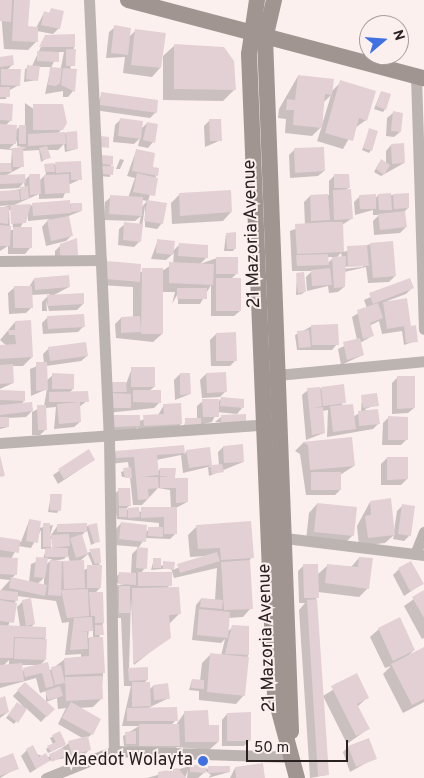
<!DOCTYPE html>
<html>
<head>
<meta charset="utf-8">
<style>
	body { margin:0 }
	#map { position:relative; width:424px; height:778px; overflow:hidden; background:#fcf0ef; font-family:Overpass,sans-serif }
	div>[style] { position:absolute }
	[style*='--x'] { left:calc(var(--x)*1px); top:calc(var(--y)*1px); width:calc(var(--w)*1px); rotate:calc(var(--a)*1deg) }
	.shadow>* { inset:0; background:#0003 }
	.building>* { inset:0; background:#e3d0d5 }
	.minor>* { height:11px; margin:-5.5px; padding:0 5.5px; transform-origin:5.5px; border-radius:5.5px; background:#bbb4b0 }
	.secondary>* { height:16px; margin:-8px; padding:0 8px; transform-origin:8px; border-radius:8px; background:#a09590 }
	.dots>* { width:14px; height:14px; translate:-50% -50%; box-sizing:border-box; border:2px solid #fcf0ef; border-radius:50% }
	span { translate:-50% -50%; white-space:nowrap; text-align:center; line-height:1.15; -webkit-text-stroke:4px #fcf0ef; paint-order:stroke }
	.street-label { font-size:18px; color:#282120 }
	.poi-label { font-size:18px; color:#282120 }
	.right { translate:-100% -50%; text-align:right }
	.north { position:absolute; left:359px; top:15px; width:50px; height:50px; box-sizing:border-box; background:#fcf0ef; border:1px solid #a79d9c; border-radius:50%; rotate:72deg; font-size:14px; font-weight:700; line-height:20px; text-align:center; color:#282120 }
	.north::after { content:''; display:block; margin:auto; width:18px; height:22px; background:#4071e2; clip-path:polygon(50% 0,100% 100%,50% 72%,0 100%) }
	.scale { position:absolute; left:246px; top:740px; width:102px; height:22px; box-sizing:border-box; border:2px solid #282120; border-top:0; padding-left:6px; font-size:15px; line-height:18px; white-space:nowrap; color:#282120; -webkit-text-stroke:4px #fcf0ef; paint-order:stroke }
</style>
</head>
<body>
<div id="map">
	<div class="shadow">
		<div style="clip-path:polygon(0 0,29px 0,27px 28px,36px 28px,44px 13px,62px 12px,59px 28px,53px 34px,37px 31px,36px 42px,28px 50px,4px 49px)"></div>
		<div style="clip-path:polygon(115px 27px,129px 37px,135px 31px,160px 68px,152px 77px,123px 73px,125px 57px,106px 58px,109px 32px)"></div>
		<div style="clip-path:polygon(evenodd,46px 36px,74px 47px,70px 70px,73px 91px,68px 97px,63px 97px,63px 91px,45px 94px,51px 67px,38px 67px,37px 80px,24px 82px,25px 69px,32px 66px,46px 36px,58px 52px,64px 52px,60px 72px,51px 68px,58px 52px)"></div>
		<div style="clip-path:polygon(175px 45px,234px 90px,223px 101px,163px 100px,163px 56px)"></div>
		<div style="clip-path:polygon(0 58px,13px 64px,7px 70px,19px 85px,8px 91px,6px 99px,0 99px)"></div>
		<div style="clip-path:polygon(evenodd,298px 76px,332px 91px,341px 82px,366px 120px,355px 128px,343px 149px,317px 141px,322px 126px,312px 136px,285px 133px,286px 119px,278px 118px,279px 109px,298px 76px,331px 95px,322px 125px,323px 103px,331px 95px)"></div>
		<div style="clip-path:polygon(381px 92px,385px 109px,383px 112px,374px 109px)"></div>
		<div style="clip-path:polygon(102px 94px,156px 112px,150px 118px,94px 110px)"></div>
		<div style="clip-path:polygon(evenodd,25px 103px,62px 129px,57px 134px,66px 133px,76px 149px,65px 152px,64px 144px,58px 150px,47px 150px,49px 157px,41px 162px,39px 150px,22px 151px,23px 166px,5px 176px,24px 181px,30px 175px,39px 181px,46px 174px,45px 165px,80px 162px,81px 179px,68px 185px,63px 198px,39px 199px,39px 194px,12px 206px,72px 204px,81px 211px,64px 218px,72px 235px,66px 241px,46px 246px,42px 227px,49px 219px,28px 221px,28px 214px,20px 228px,30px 248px,25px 254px,8px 254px,8px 246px,0 251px,0 208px,11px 205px,0 206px,0 193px,25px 188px,24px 182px,19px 188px,0 189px,0 164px,11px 164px,12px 150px,0 149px,0 104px,11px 120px,5px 126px,15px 131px,20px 126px,25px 139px,25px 103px,17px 141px,17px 146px,27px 148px,9px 149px,17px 141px,25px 103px,9px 210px,12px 210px,13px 230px,10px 230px,9px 210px)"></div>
		<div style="clip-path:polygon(393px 113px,400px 132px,394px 137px,386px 136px,387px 118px)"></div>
		<div style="clip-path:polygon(121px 119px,140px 130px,147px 123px,153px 142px,148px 148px,138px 146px,140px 138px,134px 144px,113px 142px,115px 125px)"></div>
		<div style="clip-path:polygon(210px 120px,221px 140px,205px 147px,204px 126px)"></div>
		<div style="clip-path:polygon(370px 130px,371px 150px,369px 153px,362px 150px)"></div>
		<div style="clip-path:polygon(391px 145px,404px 163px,381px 176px,374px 172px,379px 163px,386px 164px,386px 151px)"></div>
		<div style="clip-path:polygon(295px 149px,324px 171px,318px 176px,290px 178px,289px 155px)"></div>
		<div style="clip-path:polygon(evenodd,136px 151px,156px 176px,148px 201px,162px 223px,157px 229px,145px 227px,145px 206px,140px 241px,134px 247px,118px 245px,119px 229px,125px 224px,139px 225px,141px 216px,135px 221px,104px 220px,105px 202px,111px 197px,128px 198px,135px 178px,127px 176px,136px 151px,142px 200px,147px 201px,141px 208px,142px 200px)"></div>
		<div style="clip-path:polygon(99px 159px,111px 165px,110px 177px,100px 176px,104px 167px,99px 166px)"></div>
		<div style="clip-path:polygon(120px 159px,124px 160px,120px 169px,116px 169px)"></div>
		<div style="clip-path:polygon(evenodd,334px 176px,349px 187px,345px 191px,351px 219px,342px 225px,343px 252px,371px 244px,395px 276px,389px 282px,368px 283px,366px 267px,344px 272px,344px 287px,338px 292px,329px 293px,328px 286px,307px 291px,306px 277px,312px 271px,292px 271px,290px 231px,305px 225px,304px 202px,310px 196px,329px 195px,329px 181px,334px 176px,341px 253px,342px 257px,336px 258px,341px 253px,334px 176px,327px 257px,334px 257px,328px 263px,327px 257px,334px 176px,363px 265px,363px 267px,342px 269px,342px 267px,363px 265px)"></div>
		<div style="clip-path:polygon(180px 194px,231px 212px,223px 221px,172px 224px,171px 203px)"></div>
		<div style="clip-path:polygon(378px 195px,394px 195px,408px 208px,404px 212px,406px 227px,400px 233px,374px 235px,373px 221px,379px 215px,373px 215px,373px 210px,355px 215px,354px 202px,360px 196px,375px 199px)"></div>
		<div style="clip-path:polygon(226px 234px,235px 248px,233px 251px,224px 251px)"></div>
		<div style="clip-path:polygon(76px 240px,55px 261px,55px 251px,61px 245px)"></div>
		<div style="clip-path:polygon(158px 240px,172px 252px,180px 244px,206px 258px,200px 264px,217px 258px,237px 273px,231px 279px,240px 311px,234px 316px,211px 316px,211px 285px,200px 304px,178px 304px,178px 293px,172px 304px,175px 292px,162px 292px,162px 334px,153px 342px,116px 338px,115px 324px,121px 318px,133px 318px,133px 287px,100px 285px,102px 268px,107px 262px,139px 272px,162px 271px,173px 264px,174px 253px,166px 260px,151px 259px)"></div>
		<div style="clip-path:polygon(297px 274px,304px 292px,302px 294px,296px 295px)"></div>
		<div style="clip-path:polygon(34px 279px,69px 287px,52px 296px,83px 304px,77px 310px,49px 311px,46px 300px,47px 311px,42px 311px,42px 302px,50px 294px,31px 295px,32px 307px,26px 313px,9px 314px,8px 293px,14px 288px,29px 287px)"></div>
		<div style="clip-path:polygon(409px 280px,412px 288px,406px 294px,387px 301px,410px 325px,416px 341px,404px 345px,402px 331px,382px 334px,379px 321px,369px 326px,372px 336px,360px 343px,363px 355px,341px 365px,338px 349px,357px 340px,352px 317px,367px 308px,364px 300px)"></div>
		<div style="clip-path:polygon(48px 317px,83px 327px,78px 332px,43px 334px,42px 323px)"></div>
		<div style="clip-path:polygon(15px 322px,32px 357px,23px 366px,12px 366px,13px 383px,0 389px,0 346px,7px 346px,0 340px)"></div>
		<div style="clip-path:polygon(312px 326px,337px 344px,332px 350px,297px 350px,295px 335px)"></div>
		<div style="clip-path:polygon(216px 334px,236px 360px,230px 366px,211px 366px,210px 340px)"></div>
		<div style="clip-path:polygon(49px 348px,87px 356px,81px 361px,46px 366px,46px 381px,53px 375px,73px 389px,69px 393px,87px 401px,79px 407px,80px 422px,74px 427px,54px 429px,56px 407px,45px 408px,46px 429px,40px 435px,32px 435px,32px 411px,26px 417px,8px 418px,8px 427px,0 429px,0 392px,24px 401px,21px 404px,31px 403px,32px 412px,44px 406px,47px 389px,31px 396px,30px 369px,44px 363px,43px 354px)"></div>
		<div style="clip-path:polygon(132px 368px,154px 387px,149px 391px,160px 402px,154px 408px,107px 413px,109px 394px,126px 384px)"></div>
		<div style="clip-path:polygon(180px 374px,190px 394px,175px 400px,174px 380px)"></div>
		<div style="clip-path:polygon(206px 374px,226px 391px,220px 397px,202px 398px,200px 380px)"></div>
		<div style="clip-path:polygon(397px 378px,414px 408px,408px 413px,392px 414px,392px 383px)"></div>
		<div style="clip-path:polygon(343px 386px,342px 406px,353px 417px,361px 412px,362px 396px,377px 405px,365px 409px,378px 424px,373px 429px,327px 437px,328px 410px,322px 411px,324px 433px,306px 440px,302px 395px,308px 390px)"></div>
		<div style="clip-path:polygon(222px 398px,242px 408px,237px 414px,217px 412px,212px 422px,183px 429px,186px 419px,197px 419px,197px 406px,203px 401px,217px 403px)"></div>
		<div style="clip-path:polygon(164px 405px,181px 424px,175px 430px,138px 431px,138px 427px,133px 431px,109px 432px,114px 417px,139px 421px,158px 415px)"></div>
		<div style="clip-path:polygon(221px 417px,245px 423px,215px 422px)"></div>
		<div style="clip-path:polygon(388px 418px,407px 439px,401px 445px,382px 445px,383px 423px)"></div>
		<div style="clip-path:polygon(351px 439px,354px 466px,340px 475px,340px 490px,335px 495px,306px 495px,300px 454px,295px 451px,303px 443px)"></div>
		<div style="clip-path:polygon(183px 447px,184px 454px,187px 451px,211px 465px,208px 467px,219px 465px,218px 452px,223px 447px,243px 462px,209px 476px,208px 467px,183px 473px,181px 455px,156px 460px,157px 472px,160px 469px,174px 480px,187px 502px,176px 508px,176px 533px,170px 539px,145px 538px,139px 547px,114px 545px,116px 529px,121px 523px,146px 531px,159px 528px,159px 523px,117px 519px,113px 495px,119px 490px,130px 505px,126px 509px,138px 512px,171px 508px,170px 490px,158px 488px,142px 505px,133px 505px,130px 477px,122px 477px,121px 472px,129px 469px,128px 462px,110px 464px,110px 458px,116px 452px)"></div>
		<div style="clip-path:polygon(88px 451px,94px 460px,58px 484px,53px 475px)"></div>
		<div style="clip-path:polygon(387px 458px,407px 479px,401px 485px,381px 485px,381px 464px)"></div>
		<div style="clip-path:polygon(51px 495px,59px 510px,57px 513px,48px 512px)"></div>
		<div style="clip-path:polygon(370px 502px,394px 531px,397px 511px,403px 505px,410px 535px,404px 541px,393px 539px,394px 535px,385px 543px,359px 546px,357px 526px)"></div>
		<div style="clip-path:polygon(317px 504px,353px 535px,344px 544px,306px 540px,309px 513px)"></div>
		<div style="clip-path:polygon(evenodd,29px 521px,39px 528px,53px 525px,49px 538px,58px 525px,89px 526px,99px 541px,91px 545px,87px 530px,81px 536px,87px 553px,99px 549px,100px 588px,95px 593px,103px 623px,99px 638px,103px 673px,101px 699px,93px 707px,79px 708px,92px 734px,87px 738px,90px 749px,84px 755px,48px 761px,30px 773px,21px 756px,27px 750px,47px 758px,69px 743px,84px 739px,58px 724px,66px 708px,58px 709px,57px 698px,46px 702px,46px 691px,40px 693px,36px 678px,0 688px,0 591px,10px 580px,0 579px,0 539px,21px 542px,29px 521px,41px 530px,41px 549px,46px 549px,43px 559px,31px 564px,29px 582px,12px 578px,16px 574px,11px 559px,18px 546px,31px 548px,41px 530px,29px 521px,50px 539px,52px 539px,54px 554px,52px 554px,50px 539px,29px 521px,88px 554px,93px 566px,84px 570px,80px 561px,88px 554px,29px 521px,68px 555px,70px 562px,54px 561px,64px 559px,68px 555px,29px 521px,46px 559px,52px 559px,45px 566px,46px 559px,29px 521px,44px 577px,44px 586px,37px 584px,42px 580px,44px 577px,29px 521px,17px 596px,56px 601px,62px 623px,69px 622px,65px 655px,81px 654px,81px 658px,65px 659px,49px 671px,39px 666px,45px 660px,45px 638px,30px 628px,34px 624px,23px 601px,17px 607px,20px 627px,8px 627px,17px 596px,29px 521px,93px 628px,93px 638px,88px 638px,89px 629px,93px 628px,29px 521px,9px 660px,9px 665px,3px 666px,9px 660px,29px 521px,21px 665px,36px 665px,22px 671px,21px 665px)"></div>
		<div style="clip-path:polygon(197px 526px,252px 557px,249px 561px,251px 608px,243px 617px,228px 618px,227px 632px,233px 627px,248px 654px,244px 695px,236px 704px,199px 700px,199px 691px,189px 690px,192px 680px,200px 681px,202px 663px,210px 655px,221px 656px,225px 639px,221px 643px,192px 640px,196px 605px,201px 599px,215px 600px,217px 568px,174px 578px,171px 568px,151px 570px,154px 559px,160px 566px,174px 563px,173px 570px,205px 556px,190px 557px,188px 535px)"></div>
		<div style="clip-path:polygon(138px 548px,145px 568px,140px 574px,170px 585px,167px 588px,179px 614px,169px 624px,169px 637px,134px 665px,131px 598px,129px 669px,147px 680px,143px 684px,149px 690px,153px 686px,169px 698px,146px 709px,176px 720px,171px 725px,176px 725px,185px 712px,207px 726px,218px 742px,209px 750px,177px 747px,170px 754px,124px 746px,123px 736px,139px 726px,122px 726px,131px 686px,124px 686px,121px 618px,114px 618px,117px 590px,113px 586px,131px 583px,114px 583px,114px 579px,119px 574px,131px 574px,132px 554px)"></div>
		<div style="clip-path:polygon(359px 558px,368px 588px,359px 597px,318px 592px,316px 599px,327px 775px,310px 778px,299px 610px,305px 603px,299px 603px,298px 571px,304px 565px,317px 575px,328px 565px,351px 567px)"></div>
		<div style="clip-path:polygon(399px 569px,422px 584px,404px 596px,393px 575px)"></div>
		<div style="clip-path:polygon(424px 592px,424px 638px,422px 639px,404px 606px)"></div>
		<div style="clip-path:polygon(379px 629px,414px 650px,407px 657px,424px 649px,424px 702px,403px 713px,383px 674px,391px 666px,385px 668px,370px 637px)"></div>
		<div style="clip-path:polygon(357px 675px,368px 697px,357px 707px,368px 729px,347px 744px,323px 696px)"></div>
		<div style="clip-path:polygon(25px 683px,53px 709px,41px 722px,26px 708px,14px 724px,6px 718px,15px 706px,23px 706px,13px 696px)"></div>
		<div style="clip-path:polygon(0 699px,8px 712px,0 718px)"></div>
		<div style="clip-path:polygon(227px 714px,250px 740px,244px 746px,222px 746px,222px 720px)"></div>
		<div style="clip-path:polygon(59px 733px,65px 745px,48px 753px,46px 749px,53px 744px,50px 738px)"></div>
		<div style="clip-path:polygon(348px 747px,375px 758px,350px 772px,343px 752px)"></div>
		<div style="clip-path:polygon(0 760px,17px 768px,0 778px)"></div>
		<div style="clip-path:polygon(190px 766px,229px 772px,208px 778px,211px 775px,206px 771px,198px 778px,187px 778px,188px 770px,185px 778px,147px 778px)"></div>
		<div style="clip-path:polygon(235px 768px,264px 778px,230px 778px)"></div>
	</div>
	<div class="building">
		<div style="clip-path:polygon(0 0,12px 0,11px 22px,0 21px)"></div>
		<div style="clip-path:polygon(14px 0,30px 0,28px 26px,38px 27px,38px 42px,12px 41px)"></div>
		<div style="clip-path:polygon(51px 8px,64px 11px,60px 29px,41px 25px,44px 11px,49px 13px)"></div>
		<div style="clip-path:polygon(114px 25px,131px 28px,128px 55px,111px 53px)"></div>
		<div style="clip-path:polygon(135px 29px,166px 33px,161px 68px,131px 65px)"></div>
		<div style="clip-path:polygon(75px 34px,75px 47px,39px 47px,45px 35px)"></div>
		<div style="clip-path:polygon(174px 44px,224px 47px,234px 61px,236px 90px,174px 89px)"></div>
		<div style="clip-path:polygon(66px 49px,76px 49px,75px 66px,66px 66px)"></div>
		<div style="clip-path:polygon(37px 51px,59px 52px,59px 62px,37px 61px)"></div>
		<div style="clip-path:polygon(13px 55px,14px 65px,0 67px,0 57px)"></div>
		<div style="clip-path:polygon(27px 65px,40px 66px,38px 81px,26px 79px)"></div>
		<div style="clip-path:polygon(50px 67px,62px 68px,60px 83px,56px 86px,48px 85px)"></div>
		<div style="clip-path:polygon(63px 68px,77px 69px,75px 92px,61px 85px)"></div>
		<div style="clip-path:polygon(1px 69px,21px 69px,20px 86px,1px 85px)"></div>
		<div style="clip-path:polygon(298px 75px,334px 79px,332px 95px,325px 94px,322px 128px,293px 125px,294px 110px,286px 110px,287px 99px,295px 100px)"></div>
		<div style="clip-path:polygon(340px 80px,376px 91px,367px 121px,359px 118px,353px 141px,325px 133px)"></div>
		<div style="clip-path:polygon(0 87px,10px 87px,10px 97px,0 97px)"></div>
		<div style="clip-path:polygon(381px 91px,391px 94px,386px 110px,376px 106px)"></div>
		<div style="clip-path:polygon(101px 92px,158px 100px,157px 113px,100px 105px)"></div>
		<div style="clip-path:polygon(0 103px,13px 104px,12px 121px,0 120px)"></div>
		<div style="clip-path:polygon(33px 104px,63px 104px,67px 123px,63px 130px,33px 130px)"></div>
		<div style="clip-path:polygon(393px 111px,403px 113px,401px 132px,391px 131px)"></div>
		<div style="clip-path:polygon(120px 118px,143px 121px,141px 139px,118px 136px)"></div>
		<div style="clip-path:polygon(209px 119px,221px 119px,222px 141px,210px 141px)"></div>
		<div style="clip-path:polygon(147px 122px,158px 124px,155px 143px,143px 140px)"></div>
		<div style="clip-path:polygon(0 124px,17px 125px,16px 144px,0 144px)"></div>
		<div style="clip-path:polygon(19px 125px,26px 125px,26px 144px,19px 144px)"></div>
		<div style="clip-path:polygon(369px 128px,378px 131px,372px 151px,363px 148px)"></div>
		<div style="clip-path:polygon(77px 131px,78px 149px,67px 150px,66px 132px)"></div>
		<div style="clip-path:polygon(65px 132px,66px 144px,28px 146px,28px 134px)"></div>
		<div style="clip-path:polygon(101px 136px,109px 137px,109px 148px,101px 147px)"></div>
		<div style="clip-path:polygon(404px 143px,405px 163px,392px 164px,391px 144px)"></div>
		<div style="clip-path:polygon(47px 146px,51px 158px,43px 160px,39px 148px)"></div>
		<div style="clip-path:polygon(23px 147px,24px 167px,13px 167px,12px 148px)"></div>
		<div style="clip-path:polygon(324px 147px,325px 171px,295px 173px,294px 148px)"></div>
		<div style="clip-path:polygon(136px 149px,155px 153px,153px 167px,159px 168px,158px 176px,132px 171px)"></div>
		<div style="clip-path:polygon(101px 155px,113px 156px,113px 165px,101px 164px)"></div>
		<div style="clip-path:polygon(381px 159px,390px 165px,384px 175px,376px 169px)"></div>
		<div style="clip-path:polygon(81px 161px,82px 180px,71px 180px,71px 172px,56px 173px,55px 162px)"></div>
		<div style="clip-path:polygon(0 163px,11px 163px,12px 172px,0 172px)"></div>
		<div style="clip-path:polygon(54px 163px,55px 172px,45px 172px,44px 164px)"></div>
		<div style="clip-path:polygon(103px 166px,114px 166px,113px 175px,102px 174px)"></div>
		<div style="clip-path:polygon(137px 173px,158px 178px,155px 196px,133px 192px)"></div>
		<div style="clip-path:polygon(25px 174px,26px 183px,0 184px,0 175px)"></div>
		<div style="clip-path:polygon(29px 174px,40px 174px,41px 194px,30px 195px)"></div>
		<div style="clip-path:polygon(69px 174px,70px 193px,45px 194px,44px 175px)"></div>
		<div style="clip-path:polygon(334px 174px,349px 174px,350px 188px,334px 188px)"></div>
		<div style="clip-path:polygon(28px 186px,29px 199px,21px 200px,20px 187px)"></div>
		<div style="clip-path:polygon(351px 189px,353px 219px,334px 220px,333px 190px)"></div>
		<div style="clip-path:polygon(19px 190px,20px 200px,0 201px,0 191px)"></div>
		<div style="clip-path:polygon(231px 190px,232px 212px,180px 216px,179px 193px)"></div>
		<div style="clip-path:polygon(391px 193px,392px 210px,379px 210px,378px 194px)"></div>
		<div style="clip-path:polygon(409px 193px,409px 208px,394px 209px,393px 194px)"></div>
		<div style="clip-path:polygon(328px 194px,330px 220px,311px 221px,310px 195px)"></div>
		<div style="clip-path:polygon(376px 194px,376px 209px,360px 209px,359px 195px)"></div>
		<div style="clip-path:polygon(110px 195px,143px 197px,142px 216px,109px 214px)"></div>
		<div style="clip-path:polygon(70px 200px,71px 213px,33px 216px,32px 203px)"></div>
		<div style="clip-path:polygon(147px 200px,167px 203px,163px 224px,144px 221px)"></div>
		<div style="clip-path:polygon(71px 203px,82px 203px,82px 211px,71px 212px)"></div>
		<div style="clip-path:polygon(31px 204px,26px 223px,11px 224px,10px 205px)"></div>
		<div style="clip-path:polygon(0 207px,9px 207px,8px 224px,0 223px)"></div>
		<div style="clip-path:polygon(405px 211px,407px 227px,380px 230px,378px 214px)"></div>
		<div style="clip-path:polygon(69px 216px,73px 236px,51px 241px,47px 220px)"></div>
		<div style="clip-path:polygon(124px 222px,143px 224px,141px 242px,123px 240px)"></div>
		<div style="clip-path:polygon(327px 222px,343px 222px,344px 252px,297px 254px,295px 224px)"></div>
		<div style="clip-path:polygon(0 225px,11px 226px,10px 246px,0 246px)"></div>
		<div style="clip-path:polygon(13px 227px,32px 227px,32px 248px,13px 248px)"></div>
		<div style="clip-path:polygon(236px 232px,236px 249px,227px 249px,226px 233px)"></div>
		<div style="clip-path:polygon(77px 238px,78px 255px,60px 256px,60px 244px)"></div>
		<div style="clip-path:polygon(157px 239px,175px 241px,173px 255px,156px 253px)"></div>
		<div style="clip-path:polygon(393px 241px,396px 276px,373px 278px,370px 243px)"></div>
		<div style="clip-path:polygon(179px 243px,208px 245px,208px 258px,178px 256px)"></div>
		<div style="clip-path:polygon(367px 245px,369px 266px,348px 267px,347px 246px)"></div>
		<div style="clip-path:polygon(328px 254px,329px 265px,297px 266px,296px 255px)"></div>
		<div style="clip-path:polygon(346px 256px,345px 287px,334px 288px,332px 257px)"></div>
		<div style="clip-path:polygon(216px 257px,238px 257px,238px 274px,216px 274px)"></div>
		<div style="clip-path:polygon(107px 261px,141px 264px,140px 282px,106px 279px)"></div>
		<div style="clip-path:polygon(169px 262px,214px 264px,213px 285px,169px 283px)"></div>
		<div style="clip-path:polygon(142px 268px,163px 268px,163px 334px,141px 334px)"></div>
		<div style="clip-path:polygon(330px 268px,332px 285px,312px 286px,311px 270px)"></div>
		<div style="clip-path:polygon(304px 272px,306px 292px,298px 293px,296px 273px)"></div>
		<div style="clip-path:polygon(69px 275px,70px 287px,35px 290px,34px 278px)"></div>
		<div style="clip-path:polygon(216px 278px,241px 278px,241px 311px,216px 311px)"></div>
		<div style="clip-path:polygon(410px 278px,414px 288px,373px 304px,369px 293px)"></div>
		<div style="clip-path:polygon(14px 286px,32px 286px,33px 308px,15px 308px)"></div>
		<div style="clip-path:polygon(177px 288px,207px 288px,207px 299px,177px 299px)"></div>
		<div style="clip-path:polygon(84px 293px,84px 304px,48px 306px,47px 295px)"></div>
		<div style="clip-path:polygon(407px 298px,411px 326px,416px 325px,418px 342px,406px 343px,404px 326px,387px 329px,383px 302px)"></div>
		<div style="clip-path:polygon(378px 303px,383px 318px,370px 323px,374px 336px,363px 339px,357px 310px)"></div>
		<div style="clip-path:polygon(84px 314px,85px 327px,48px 329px,47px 316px)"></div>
		<div style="clip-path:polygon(140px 316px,141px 332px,121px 333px,121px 317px)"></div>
		<div style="clip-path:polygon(31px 320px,33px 357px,0 359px,0 345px,16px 344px,15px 335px,9px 335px,8px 330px,15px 330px,15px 321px)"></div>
		<div style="clip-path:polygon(338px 324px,339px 345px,312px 345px,311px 325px)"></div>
		<div style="clip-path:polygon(309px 330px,311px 347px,299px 348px,297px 331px)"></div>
		<div style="clip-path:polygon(236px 332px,237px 361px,216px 361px,216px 333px)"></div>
		<div style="clip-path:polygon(360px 338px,364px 355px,347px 360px,343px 342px)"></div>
		<div style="clip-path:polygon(86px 342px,88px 356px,50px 361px,48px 347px)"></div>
		<div style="clip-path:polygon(36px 362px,47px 362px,48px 390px,36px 391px)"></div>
		<div style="clip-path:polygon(13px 364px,14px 383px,0 384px,0 365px)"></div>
		<div style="clip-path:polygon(131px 367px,155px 367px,155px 387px,131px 387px)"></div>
		<div style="clip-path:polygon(226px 372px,227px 392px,207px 393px,206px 373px)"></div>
		<div style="clip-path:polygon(52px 373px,74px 374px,74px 389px,52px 389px)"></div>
		<div style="clip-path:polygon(180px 373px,190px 373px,191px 394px,180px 395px)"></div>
		<div style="clip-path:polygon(397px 376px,415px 376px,415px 408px,397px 409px)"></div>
		<div style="clip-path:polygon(111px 382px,126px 382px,127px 392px,112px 392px)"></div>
		<div style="clip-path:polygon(344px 384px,346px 403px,323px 406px,321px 387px)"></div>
		<div style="clip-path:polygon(320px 387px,322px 406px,313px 408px,323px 407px,325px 433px,312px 435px,307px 388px)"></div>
		<div style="clip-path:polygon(0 390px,25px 391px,25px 401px,0 400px)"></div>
		<div style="clip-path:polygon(133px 390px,161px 390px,161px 403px,133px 402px)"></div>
		<div style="clip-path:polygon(88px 391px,89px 402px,49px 402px,49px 392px)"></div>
		<div style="clip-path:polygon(112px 393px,131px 394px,131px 408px,112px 408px)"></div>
		<div style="clip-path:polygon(377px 393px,379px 406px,363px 408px,361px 395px)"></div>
		<div style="clip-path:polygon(221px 397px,244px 399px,244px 408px,220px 406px)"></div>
		<div style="clip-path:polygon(202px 399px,219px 399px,219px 417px,203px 417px)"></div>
		<div style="clip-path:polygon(32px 402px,33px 411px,0 415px,0 405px)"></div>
		<div style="clip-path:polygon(80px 402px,81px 422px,59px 424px,57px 404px)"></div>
		<div style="clip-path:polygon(181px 403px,182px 424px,144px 426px,143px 415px,164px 414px,163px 404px)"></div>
		<div style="clip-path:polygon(353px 404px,356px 429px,333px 432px,330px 406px)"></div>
		<div style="clip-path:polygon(37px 405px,46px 405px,47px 430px,38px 430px)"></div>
		<div style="clip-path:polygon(378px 409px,380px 424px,359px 426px,358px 411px)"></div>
		<div style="clip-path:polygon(246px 414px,246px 424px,221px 425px,221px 415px)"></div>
		<div style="clip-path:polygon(114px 415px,140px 415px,140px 426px,114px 427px)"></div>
		<div style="clip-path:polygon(388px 416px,408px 417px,408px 440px,388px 440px)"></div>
		<div style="clip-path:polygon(0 417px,9px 417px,9px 427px,0 427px)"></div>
		<div style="clip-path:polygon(185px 418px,201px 418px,201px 426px,185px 427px)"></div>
		<div style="clip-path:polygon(352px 437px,355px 466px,310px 470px,308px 445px,302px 442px)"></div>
		<div style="clip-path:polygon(243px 444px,244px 462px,224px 463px,223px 446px)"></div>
		<div style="clip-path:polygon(184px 445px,185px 453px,157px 455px,159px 475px,141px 477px,158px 477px,159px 488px,148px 489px,149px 499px,138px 500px,134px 457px,116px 458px,115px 451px)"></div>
		<div style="clip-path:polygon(210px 447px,212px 465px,222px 464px,224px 472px,212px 474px,210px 465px,189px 468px,186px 450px)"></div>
		<div style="clip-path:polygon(89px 449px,95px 460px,64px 479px,58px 469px)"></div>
		<div style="clip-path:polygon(0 455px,5px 476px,0 477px)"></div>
		<div style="clip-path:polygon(387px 457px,408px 457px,408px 479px,387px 480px)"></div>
		<div style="clip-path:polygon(131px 467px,132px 478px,125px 478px,123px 468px)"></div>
		<div style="clip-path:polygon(160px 468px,176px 468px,175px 478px,188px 478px,188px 502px,176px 503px,176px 488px,160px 488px,160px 477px,170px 477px,160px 476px)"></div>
		<div style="clip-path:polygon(311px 472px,341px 472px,341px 490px,311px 490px)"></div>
		<div style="clip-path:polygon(118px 488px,130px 488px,131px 506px,119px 506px)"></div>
		<div style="clip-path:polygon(50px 494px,62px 494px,61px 511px,50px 510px)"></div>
		<div style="clip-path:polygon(391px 498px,395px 535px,368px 538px,365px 516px,371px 515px,370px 501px)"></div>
		<div style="clip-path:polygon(317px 503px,357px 507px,354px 536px,314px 532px)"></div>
		<div style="clip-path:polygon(402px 504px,415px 506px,411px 536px,398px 534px)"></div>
		<div style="clip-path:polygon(139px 507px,140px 517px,128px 518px,128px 508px)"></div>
		<div style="clip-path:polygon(141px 507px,177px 507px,177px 534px,164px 534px,164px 517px,141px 518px)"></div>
		<div style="clip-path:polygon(119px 508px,127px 508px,127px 517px,119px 517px)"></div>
		<div style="clip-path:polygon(29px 519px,41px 521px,38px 543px,26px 541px)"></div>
		<div style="clip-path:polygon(251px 521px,254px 558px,221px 560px,220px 548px,198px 549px,196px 525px)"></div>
		<div style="clip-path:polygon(121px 522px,147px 525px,146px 542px,119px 539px)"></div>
		<div style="clip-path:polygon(43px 523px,50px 523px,51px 547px,43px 547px)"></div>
		<div style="clip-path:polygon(87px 523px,87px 532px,57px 532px,57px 524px)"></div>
		<div style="clip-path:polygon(97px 523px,100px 542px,94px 543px,88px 525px)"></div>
		<div style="clip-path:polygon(148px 527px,163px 527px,163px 537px,148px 536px)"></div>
		<div style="clip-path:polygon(69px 534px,70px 546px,52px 548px,51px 535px)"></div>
		<div style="clip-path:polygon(82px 534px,88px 554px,76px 558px,70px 538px)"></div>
		<div style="clip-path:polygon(0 537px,20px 540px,19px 553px,0 550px)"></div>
		<div style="clip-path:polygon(137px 547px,148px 548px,147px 569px,136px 568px)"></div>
		<div style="clip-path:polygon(45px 548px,68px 548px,68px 557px,45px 557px)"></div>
		<div style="clip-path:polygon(100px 548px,101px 563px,95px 564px,89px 549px)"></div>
		<div style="clip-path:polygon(217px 552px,220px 561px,180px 573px,177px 564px)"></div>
		<div style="clip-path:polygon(0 557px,18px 558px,17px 575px,0 574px)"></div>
		<div style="clip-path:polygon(36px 557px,48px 558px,45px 578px,34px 577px)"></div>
		<div style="clip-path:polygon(359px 557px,373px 558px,369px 589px,325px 583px,327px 564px,358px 567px)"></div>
		<div style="clip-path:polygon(153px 558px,161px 558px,161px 568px,153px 568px)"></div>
		<div style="clip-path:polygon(50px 560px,62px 561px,61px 596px,48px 595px)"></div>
		<div style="clip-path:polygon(84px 560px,85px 588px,64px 589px,63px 561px)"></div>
		<div style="clip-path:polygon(250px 560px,253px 609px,224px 610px,221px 562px)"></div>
		<div style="clip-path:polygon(163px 561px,175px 562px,174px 570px,163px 568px)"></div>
		<div style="clip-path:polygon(411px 561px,424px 584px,410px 591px,398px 568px)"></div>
		<div style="clip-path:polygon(303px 564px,318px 564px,319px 598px,304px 598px)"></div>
		<div style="clip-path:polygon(87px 565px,102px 565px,101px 588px,87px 588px)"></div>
		<div style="clip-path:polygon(119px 572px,136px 573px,136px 585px,118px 584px)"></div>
		<div style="clip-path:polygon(138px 572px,172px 572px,172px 586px,138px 586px)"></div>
		<div style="clip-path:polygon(11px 577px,47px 585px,45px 596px,9px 588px)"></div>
		<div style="clip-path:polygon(119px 586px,130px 586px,130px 613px,119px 613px)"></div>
		<div style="clip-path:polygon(179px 587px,181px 614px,169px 615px,171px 638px,133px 664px,132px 588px)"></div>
		<div style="clip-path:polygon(88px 589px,89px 616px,67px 618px,61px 590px)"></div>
		<div style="clip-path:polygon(0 590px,18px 592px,18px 601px,0 599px)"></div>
		<div style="clip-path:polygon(424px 590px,424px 618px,412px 597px)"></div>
		<div style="clip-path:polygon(89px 592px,103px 592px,104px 623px,95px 623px,95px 616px,91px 616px)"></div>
		<div style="clip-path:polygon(31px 598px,35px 624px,26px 626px,22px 600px)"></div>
		<div style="clip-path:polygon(201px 598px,223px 600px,222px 609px,200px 607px)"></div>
		<div style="clip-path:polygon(317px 599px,329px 775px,318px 776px,307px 600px)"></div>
		<div style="clip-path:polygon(0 600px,17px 603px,14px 623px,0 621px)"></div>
		<div style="clip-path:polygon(199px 609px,230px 612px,228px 638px,197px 635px)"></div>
		<div style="clip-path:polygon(92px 617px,93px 631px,80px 632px,87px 632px,88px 649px,70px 650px,74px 618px)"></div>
		<div style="clip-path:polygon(400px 617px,415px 650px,393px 661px,378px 628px)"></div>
		<div style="clip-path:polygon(0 625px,46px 627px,46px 638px,14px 637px,13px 658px,0 658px)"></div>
		<div style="clip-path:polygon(95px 625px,103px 625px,104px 635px,95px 635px)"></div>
		<div style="clip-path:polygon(232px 625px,249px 626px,249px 655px,225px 654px)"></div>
		<div style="clip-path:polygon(89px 637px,103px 637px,105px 673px,65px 675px,64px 658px,89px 656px)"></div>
		<div style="clip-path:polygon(15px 638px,47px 639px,46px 660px,14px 659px)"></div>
		<div style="clip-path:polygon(424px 647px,424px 699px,412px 705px,391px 664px)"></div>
		<div style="clip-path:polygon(210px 653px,249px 657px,245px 696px,207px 692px)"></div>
		<div style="clip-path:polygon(48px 662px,54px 686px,46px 688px,42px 673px,25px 677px,23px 668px)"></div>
		<div style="clip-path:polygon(22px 663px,24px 681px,0 683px,0 665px)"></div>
		<div style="clip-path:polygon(61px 665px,65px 683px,55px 685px,51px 667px)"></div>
		<div style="clip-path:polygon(148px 667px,148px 680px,129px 681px,128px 668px)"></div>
		<div style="clip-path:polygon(357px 673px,369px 698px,357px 704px,370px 729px,356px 736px,331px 686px)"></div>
		<div style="clip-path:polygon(102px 676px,103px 699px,66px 701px,65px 677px)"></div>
		<div style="clip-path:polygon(192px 679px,204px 680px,204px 689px,191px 688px)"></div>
		<div style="clip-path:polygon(25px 682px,55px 709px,47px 717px,17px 690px)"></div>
		<div style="clip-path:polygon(132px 682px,150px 682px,151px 706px,132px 707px)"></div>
		<div style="clip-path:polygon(168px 683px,170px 699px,154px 700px,153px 685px)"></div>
		<div style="clip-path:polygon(60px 686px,63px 696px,48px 700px,45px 691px)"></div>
		<div style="clip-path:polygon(5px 696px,9px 712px,0 715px,0 698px)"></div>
		<div style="clip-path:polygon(17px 702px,27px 709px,18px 723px,8px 715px)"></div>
		<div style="clip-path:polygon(71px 702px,101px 719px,93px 735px,62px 718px)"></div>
		<div style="clip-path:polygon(177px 707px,178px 721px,127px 721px,127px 708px)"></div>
		<div style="clip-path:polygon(208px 710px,209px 725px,219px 725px,219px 742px,185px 742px,184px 711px)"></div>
		<div style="clip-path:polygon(251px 712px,251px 741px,227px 741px,227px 713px)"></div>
		<div style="clip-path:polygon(139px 724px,179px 724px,180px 746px,139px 746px)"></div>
		<div style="clip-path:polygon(60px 731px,66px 744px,51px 752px,47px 746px,56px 742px,52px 735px)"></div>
		<div style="clip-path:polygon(136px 731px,136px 744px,126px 744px,125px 732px)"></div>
		<div style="clip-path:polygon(88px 736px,91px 750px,72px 755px,68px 741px)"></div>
		<div style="clip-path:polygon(369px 738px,377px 759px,356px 767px,348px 746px)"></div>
		<div style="clip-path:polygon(33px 745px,39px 757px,46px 753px,50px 761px,36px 769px,26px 749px)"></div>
		<div style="clip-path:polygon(63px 748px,67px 755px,52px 762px,49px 754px)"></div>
		<div style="clip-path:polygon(13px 753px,19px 769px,0 776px,0 758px)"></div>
		<div style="clip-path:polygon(263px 763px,265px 778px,236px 778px,235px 767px)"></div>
		<div style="clip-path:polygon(190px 765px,206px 765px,206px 773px,190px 772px)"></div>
		<div style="clip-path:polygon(208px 766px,230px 766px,230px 772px,208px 773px)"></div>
		<div style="clip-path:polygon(178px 768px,186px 778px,158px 778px,158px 772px)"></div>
	</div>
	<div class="minor">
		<div style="--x:89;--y:0;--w:438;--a:87.4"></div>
		<div style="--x:109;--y:438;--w:313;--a:89.1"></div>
		<div style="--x:416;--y:76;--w:253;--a:88.2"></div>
		<div style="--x:0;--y:261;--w:101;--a:-0.6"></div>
		<div style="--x:277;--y:375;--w:148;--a:-5.4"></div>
		<div style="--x:0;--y:443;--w:270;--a:-4"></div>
		<div style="--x:285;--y:538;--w:140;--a:7"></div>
		<div style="--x:415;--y:554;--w:24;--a:-68"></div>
		<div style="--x:46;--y:778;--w:73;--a:-21.7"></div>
		<div style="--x:114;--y:751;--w:178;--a:1.9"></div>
	</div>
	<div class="secondary">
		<div style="--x:128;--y:0;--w:306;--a:14.8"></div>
		<div style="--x:257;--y:0;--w:55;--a:98.4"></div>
		<div style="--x:249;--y:54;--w:643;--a:87.68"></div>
		<div style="--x:275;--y:696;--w:85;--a:75"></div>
		<div style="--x:274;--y:0;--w:39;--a:103"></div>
		<div style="--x:265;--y:38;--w:694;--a:87.85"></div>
	</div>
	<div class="dots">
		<div style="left:203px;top:761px;background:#4071e2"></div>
	</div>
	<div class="street-label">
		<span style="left:253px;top:234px;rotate:-92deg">21 Mazoria Avenue</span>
		<span style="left:268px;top:638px;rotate:-92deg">21 Mazoria Avenue</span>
	</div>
	<div class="poi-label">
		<span class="right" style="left:193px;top:761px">Maedot Wolayta</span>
	</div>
	<div class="north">N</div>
	<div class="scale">50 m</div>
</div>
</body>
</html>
